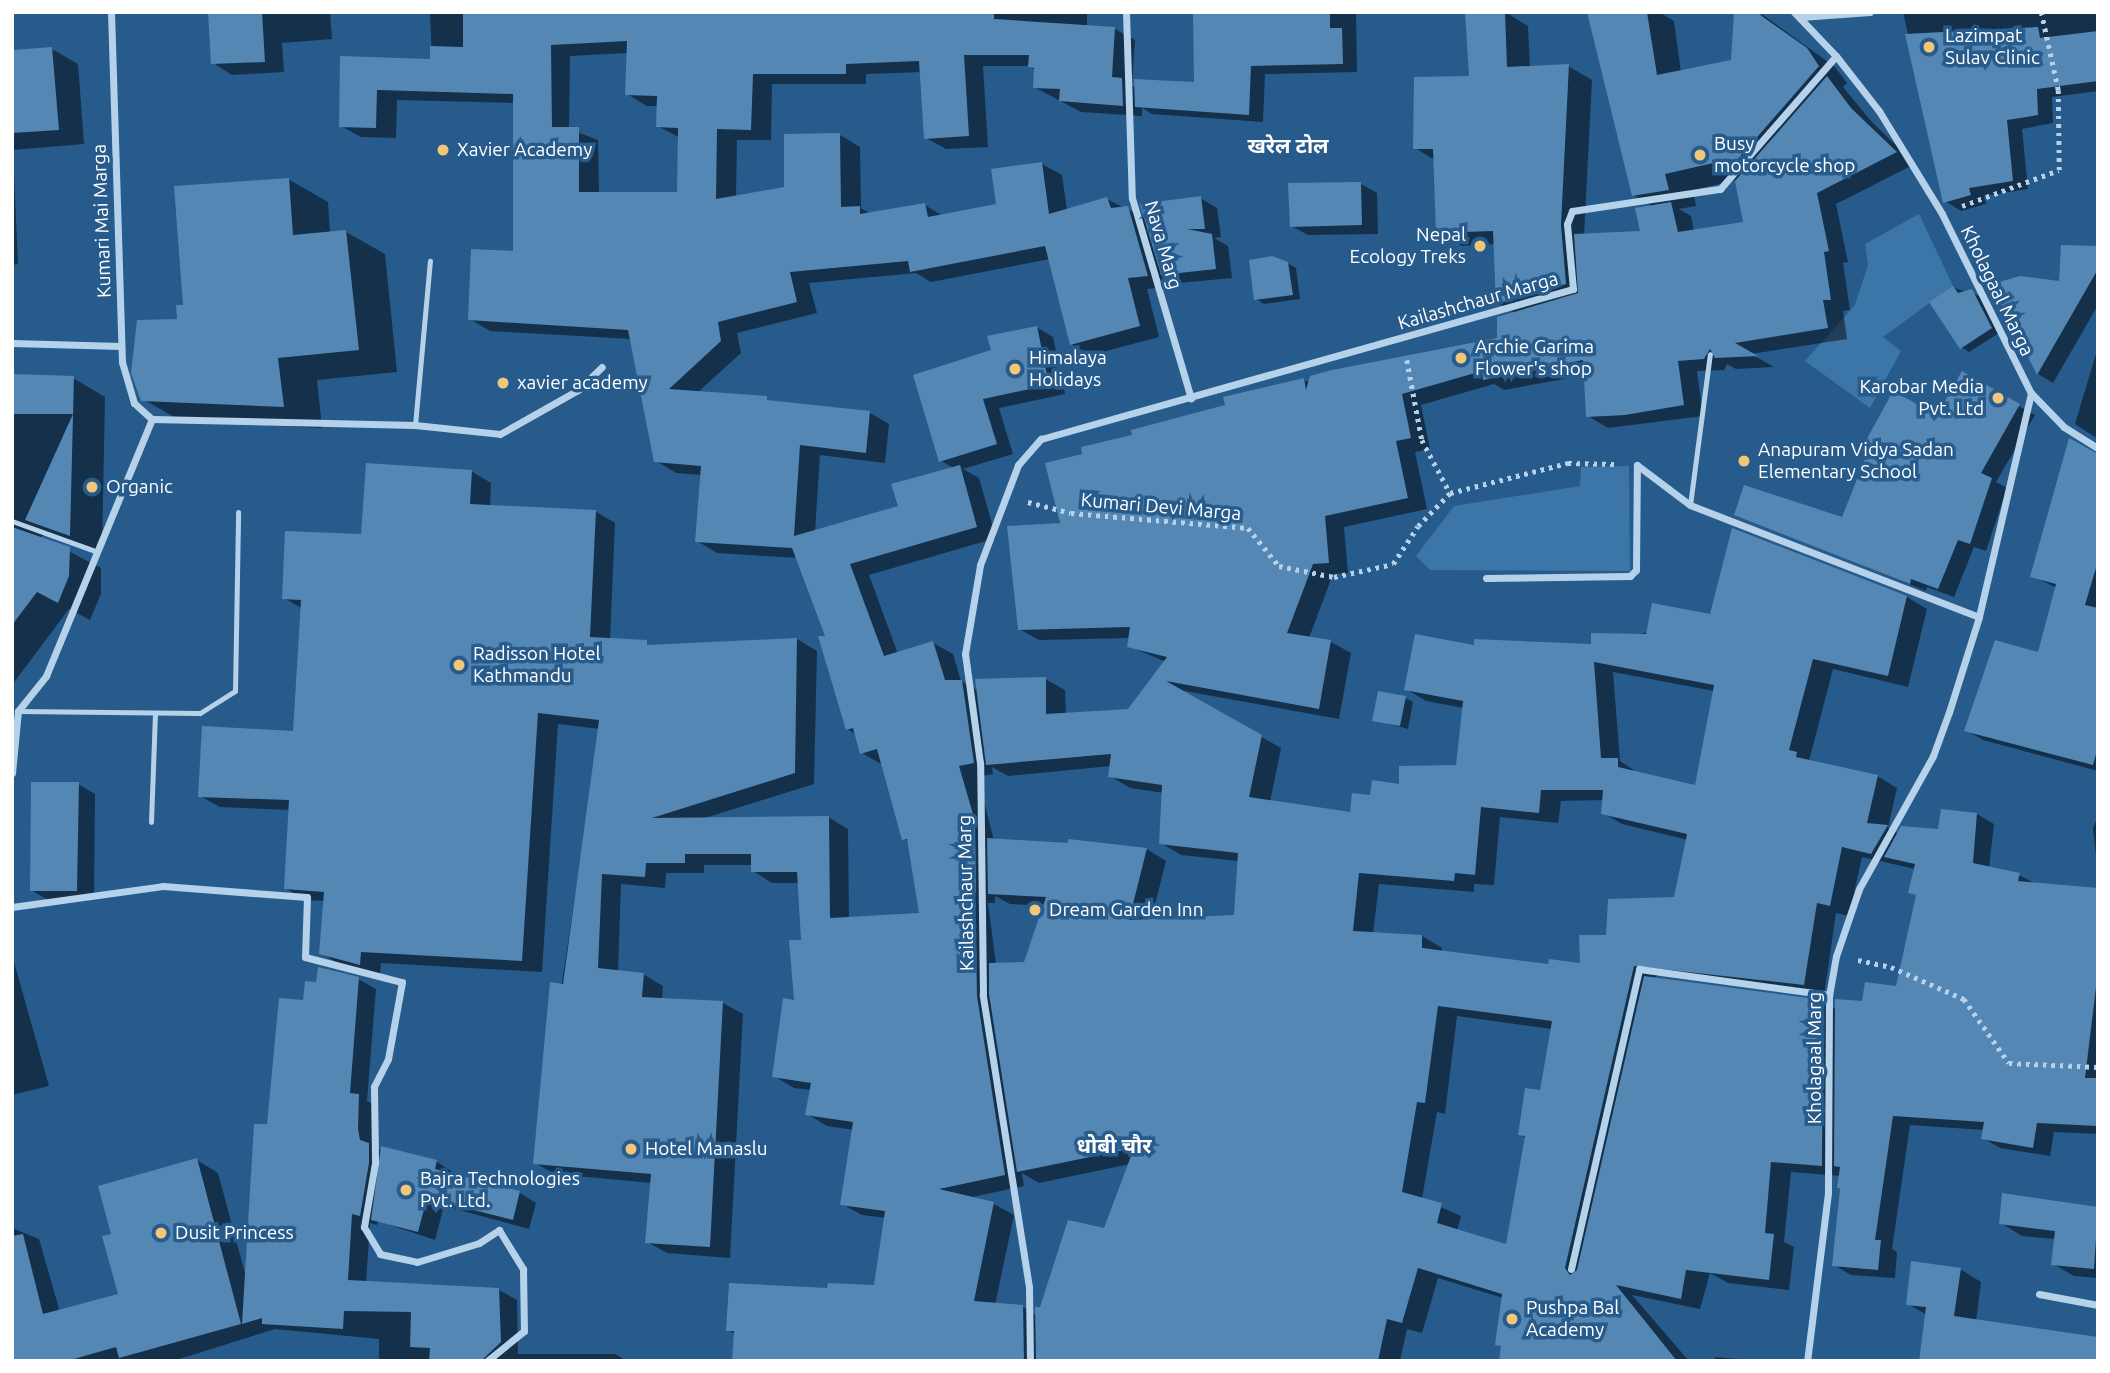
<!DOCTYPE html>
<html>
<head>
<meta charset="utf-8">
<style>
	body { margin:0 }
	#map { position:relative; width:2110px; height:1373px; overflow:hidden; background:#275b8c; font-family:Ubuntu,"Noto Sans Devanagari",sans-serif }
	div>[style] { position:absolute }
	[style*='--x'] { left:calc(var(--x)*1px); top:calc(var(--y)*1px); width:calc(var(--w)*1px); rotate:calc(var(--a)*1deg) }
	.green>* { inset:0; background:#3c75a8 }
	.shadow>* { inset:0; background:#0007 }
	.building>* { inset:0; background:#5487b4 }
	.path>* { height:4.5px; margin-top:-2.25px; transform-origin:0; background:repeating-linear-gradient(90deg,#b6d2ea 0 3.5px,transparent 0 8.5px) }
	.service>* { height:5px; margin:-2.5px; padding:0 2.5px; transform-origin:2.5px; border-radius:2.5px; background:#b6d2ea }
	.minor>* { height:7px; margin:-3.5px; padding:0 3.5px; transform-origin:3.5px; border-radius:3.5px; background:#b6d2ea }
	.dots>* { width:19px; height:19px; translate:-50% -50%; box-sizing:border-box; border:4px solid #275b8c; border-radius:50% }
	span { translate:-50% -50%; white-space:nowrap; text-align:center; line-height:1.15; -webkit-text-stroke:7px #275b8c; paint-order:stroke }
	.poi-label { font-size:19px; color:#fff }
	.left { translate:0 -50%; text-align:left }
	.right { translate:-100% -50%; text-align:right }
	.street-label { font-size:19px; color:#fff }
	.neighbourhood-label { font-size:21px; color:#fff; font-weight:700 }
	.frame { position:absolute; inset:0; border:14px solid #fff; pointer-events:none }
</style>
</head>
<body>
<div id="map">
	<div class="green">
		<div style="clip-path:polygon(1919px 214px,1953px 286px,1883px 337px,1901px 351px,1870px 408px,1805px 361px,1855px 305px,1868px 265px,1865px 244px)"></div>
		<div style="clip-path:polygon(1629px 466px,1630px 571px,1430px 570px,1416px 556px,1454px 506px,1580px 486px,1581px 467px)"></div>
	</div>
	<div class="shadow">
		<div style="clip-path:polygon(210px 12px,330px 12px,332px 39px,282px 43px,284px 72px,232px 75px,213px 63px)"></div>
		<div style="clip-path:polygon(evenodd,430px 12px,1087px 12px,1087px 27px,1115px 29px,1135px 40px,1132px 86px,1136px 88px,1196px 84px,1194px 12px,1356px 12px,1357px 72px,1265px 74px,1263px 122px,1152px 114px,1142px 108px,1142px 116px,1081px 112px,1034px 87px,1035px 70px,1028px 66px,983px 66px,988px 147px,946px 149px,926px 138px,922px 72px,866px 74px,866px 84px,772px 84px,771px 140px,737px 140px,736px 197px,786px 188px,840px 135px,860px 147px,861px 208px,871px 214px,925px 205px,943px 216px,998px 205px,1042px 164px,1062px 175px,1067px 210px,1107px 199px,1146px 219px,1200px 198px,1217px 208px,1221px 237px,1214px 238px,1228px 246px,1232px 278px,1179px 283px,1164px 274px,1167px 287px,1147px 289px,1159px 337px,1091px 355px,1071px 344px,1050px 259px,931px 282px,916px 273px,809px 283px,817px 313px,737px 333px,741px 353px,697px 393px,870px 413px,889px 424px,885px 463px,820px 455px,815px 532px,900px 508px,954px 468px,941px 461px,993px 351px,1036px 327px,1053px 337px,1065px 394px,999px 408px,1013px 454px,963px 469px,979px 478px,996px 538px,869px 575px,898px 654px,933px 643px,953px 654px,961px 681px,978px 691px,1045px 679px,1065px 690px,1066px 715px,1129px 711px,1166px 662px,1129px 646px,1130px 638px,1039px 640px,1019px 629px,1084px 455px,1304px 380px,1310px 383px,1499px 339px,1515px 313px,1498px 303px,1495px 244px,1462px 246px,1438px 232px,1435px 160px,1415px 148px,1471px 78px,1505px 12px,1528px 26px,1530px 68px,1568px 66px,1592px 80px,1584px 236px,1643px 233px,1654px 207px,1633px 195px,1589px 12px,1659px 12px,1674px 21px,1681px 72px,1732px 62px,1735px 12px,1763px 15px,1835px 67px,1847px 83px,1843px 87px,1871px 121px,1915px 164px,1836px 204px,1848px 262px,1843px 263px,1850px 310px,1843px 311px,1847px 339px,1751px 354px,1774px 367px,1736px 369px,1727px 364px,1724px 370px,1697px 371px,1703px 416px,1608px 428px,1588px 416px,1586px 375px,1504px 390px,1494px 384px,1421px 405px,1430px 449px,1415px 452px,1427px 509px,1344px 527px,1348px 573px,1333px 574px,1309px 638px,1331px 642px,1351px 653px,1339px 719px,1179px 690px,1281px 748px,1270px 802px,1351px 814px,1371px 797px,1458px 767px,1464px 708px,1426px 701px,1406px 689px,1475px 647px,1593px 646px,1711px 616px,1733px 530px,1907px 597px,1927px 609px,1908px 687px,1833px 669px,1809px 761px,1877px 776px,1897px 788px,1888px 828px,1899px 834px,1940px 831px,1942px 811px,1977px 814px,1994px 824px,1989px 868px,2019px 875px,2036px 884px,2098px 889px,2098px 1134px,2054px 1132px,2050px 1156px,2000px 1148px,1983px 1138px,1984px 1130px,1910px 1125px,1892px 1249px,1897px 1252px,1895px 1278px,1851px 1275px,1834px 1265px,1841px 1176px,1791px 1172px,1784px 1242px,1794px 1247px,1789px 1290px,1728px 1283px,1710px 1273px,1700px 1309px,1632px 1295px,1689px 1361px,1501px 1361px,1503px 1347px,1497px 1344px,1503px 1298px,1438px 1278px,1422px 1333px,1407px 1329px,1400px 1361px,736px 1361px,736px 1334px,728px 1330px,829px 1290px,875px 1287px,886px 1218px,862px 1215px,842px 1204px,854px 1130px,827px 1126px,807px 1114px,811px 1090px,794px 1088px,774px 1076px,796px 1002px,803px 941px,799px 883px,772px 883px,753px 871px,753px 865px,704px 865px,704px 873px,666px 873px,665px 888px,621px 884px,618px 972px,643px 974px,663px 986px,662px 1000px,723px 1003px,743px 1014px,730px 1258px,667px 1253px,647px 1242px,652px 1183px,555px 1174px,535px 1163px,600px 729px,558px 724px,542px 972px,381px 963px,380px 975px,341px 965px,321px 953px,325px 901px,305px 900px,285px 888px,290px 810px,220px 807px,200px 796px,295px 732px,303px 609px,284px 598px,363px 536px,471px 471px,491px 483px,490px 507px,595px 511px,615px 523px,610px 640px,655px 646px,797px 639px,817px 651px,814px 784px,705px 818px,828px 817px,848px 829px,849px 919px,921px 915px,910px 843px,904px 839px,883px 765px,862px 753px,857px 735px,847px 729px,828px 637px,798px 558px,717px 553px,697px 541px,702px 475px,676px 473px,656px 461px,632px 339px,490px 331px,470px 319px,515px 253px,515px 103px,397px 100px,396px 138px,361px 137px,341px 126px,342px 58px,432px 61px,430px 12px,628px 53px,627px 94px,647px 106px,659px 106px,658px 126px,680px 138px,679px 194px,599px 194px,598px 140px,569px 129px,570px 56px,628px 53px,430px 12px,1737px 180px,1745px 223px,1694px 231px,1691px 216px,1679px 209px,1696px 206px,1693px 190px,1737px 180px,430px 12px,1613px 672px,1714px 691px,1696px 787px,1638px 773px,1620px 761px,1613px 672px,430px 12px,1111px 766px,1110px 776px,1130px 788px,1164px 793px,1161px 843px,1181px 855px,1239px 861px,1236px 916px,1151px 920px,1166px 861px,1147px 849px,1070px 841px,1069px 845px,994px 841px,978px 777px,993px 774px,992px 767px,1008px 776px,1111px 766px,430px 12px,1604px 800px,1603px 813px,1622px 824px,1688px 840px,1676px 899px,1607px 937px,1582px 965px,1550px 966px,1442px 953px,1442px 948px,1422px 936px,1373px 934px,1379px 884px,1474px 892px,1474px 884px,1494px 885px,1500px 817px,1558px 823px,1561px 801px,1604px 800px,430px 12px,1862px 857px,1915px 869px,1910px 892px,1918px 896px,1898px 988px,1837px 1010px,1822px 1002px,1653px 979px,1661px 973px,1824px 996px,1836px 913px,1849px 916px,1862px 857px,430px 12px,995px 896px,1010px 904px,1044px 906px,1026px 964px,996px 964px,988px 903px,995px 903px,995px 896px,430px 12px,1457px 1016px,1552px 1029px,1542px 1092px,1520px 1134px,1526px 1138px,1507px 1247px,1457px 1231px,1461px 1216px,1422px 1199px,1437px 1112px,1445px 1114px,1457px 1016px,430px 12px,1130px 1164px,1105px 1230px,1037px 1316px,1023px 1307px,995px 1305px,1014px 1215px,994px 1204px,968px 1198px,1024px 1186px,1022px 1173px,1039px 1183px,1130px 1164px)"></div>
		<div style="clip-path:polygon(1903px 12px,2098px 12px,2098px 91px,2052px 97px,2053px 123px,2022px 129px,2028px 189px,1984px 196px,1986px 204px,1961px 211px,1945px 201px)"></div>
		<div style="clip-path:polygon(52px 49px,78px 64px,84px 144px,13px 150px,18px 264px,12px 265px,12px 52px)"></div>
		<div style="clip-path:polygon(288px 179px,328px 202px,330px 233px,346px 232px,385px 254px,397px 372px,317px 380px,322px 428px,181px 421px,141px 398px,185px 307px)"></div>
		<div style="clip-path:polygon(1361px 184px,1377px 193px,1378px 234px,1308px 235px,1291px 226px)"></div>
		<div style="clip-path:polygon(2098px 248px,2098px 305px,2053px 383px,2038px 374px,2015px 327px,2003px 320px,1987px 287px,2061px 283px)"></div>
		<div style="clip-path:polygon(1287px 263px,1296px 268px,1300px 299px,1264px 304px,1256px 299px)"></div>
		<div style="clip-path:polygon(1954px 288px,1980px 296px,1999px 333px,1969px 352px,1961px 347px)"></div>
		<div style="clip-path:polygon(2098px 347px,2098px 439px,2075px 424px)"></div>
		<div style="clip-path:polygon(1963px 374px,2035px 415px,1996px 482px,2007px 488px,1986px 551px,1974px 547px,1954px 597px,1927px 587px,1926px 591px,1736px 514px,1843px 519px,1938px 417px)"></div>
		<div style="clip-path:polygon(12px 377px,73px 378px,105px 397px,102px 553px,47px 533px,41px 537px,101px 568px,101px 594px,90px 620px,69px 609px,12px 685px)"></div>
		<div style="clip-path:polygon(2098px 456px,2098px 771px,1983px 740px,1966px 730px,2040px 654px,2057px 588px,2032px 576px)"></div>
		<div style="clip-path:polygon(1405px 698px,1413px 702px,1408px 729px,1374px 720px)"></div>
		<div style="clip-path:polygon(78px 784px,95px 794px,94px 900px,48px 900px,31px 890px)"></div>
		<div style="clip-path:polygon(2098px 816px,2098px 874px,2093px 828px)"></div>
		<div style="clip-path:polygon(12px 955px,49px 1086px,12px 1095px)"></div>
		<div style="clip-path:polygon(358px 979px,376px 989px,367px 1101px,377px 1106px,377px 1149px,437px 1162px,453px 1172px,452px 1176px,520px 1193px,536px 1203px,529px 1229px,444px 1206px,435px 1240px,378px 1221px,377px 1225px,370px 1223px,366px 1283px,499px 1290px,517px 1300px,518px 1354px,615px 1354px,627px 1361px,379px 1361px,379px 1339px,275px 1329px,173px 1361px,12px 1361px,12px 1228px,39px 1239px,60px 1312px,120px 1295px,113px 1235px,197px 1160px,218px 1173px,246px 1277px,269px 1126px,305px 1002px)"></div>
		<div style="clip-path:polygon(2098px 1208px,2098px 1278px,2074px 1276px,2053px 1264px,2056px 1239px,2022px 1236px,2001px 1223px)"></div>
		<div style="clip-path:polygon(1960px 1269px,1981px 1282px,1976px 1321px,1927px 1315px,1908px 1304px)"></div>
		<div style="clip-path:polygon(1715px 1357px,1750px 1360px,1751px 1361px,1715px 1361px)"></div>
	</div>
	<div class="building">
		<div style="clip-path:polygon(208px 12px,262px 12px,265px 62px,211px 64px)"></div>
		<div style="clip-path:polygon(evenodd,463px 12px,994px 12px,994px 19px,1115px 27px,1112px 77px,1122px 78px,1123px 106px,1059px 101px,1060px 89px,1033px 88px,1034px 68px,1028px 67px,1029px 55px,964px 55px,969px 136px,924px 139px,919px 61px,846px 64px,846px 74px,753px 74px,751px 130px,717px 129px,716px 199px,784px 187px,784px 134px,840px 133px,841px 207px,860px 206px,860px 214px,925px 203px,928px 217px,996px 204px,991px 169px,1042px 162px,1049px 214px,1107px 197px,1111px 208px,1128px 206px,1148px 276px,1128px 278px,1140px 326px,1070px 345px,1045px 246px,910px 272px,908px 261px,790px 272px,797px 302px,718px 322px,721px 341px,669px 389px,767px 396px,767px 400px,870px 411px,866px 453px,800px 445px,794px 536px,898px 506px,891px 484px,960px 465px,977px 527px,850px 564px,884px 656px,933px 641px,945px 680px,962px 680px,974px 763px,959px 766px,975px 821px,976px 893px,968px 893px,976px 942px,977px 996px,1005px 1175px,939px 1189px,994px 1202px,974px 1301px,1023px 1305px,1024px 1361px,732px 1361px,734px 1331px,726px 1331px,729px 1283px,827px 1288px,828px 1283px,874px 1285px,885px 1211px,840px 1205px,853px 1122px,805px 1115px,811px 1083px,772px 1077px,783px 998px,794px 1000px,789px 940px,801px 940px,797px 872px,751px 872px,751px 854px,685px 854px,685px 863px,646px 863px,645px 877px,602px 874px,598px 968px,644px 973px,642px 997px,723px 1001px,710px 1247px,645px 1243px,651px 1174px,533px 1164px,550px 982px,563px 984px,599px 720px,538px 713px,522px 961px,361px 952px,360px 965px,319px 954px,324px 892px,284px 889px,289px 800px,198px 797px,202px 726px,293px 731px,301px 600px,282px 599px,285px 531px,361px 534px,366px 463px,472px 470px,470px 504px,596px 510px,590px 637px,647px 640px,647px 645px,797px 638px,795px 773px,652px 818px,829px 816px,830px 918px,919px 913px,907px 839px,902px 840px,877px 749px,860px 754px,853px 728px,846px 730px,818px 636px,825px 636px,792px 548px,695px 542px,701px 466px,654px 462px,628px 330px,468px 320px,471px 249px,513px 251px,513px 94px,377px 90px,376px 128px,339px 127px,340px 56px,430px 59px,430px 46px,463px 47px,463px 12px,627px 41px,625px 95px,657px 96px,656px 127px,678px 128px,677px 192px,579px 192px,579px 127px,552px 127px,551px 45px,627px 41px)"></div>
		<div style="clip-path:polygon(1193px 12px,1330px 12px,1330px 28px,1342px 28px,1343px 64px,1251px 66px,1249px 115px,1135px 107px,1134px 79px,1194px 82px)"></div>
		<div style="clip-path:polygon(1465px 12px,1505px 12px,1507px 67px,1569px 64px,1561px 225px,1566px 284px,1496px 304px,1493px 231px,1436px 233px,1433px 149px,1413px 149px,1414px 77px,1469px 76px)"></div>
		<div style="clip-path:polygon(1587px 12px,1647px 12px,1657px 75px,1731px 60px,1734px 12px,1756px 12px,1807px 48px,1819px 66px,1732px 166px,1731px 159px,1665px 174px,1669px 190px,1632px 196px)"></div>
		<div style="clip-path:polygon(2038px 27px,2040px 38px,2098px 31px,2098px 81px,2037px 89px,2038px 115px,2007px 120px,2013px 181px,1969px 188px,1971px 195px,1943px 203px,1905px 34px)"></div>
		<div style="clip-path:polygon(52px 47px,59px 130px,12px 133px,12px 50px)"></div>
		<div style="clip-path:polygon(evenodd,1827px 76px,1851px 108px,1897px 152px,1817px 193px,1829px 251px,1824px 252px,1831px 300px,1823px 300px,1828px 328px,1735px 343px,1758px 356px,1715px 358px,1710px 349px,1704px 359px,1678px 361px,1684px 405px,1625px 415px,1586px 417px,1583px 360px,1483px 380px,1482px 371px,1402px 394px,1411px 438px,1396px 441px,1408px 498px,1325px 516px,1329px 563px,1313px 564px,1287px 633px,1331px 640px,1319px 709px,1166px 681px,1262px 735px,1249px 797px,1350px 812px,1352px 793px,1370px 795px,1372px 780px,1399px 784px,1399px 766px,1456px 765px,1463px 701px,1404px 690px,1415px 634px,1474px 645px,1474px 639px,1591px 644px,1591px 633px,1646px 634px,1652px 603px,1710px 614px,1732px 528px,1907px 596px,1888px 676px,1813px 659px,1789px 750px,1797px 752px,1796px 757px,1878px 775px,1867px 823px,1888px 825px,1871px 854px,1842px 847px,1830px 906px,1817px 903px,1804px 985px,1634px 966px,1565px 1268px,1570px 1275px,1577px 1270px,1644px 976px,1823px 1000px,1822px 1166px,1771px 1162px,1765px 1233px,1774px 1234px,1769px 1280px,1686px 1270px,1681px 1299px,1616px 1285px,1677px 1361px,1499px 1361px,1501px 1346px,1495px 1345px,1502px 1294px,1418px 1268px,1402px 1323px,1387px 1319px,1378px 1361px,1036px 1361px,1035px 1307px,1040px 1307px,1068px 1220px,1104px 1228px,1134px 1148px,1017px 1172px,989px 994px,989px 963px,1024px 962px,1046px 897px,988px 894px,987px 838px,1068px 843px,1068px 839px,1147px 848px,1129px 920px,1234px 915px,1238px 853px,1159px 844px,1162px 785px,1108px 777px,1111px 754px,986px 765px,975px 679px,1046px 677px,1046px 714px,1128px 709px,1167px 657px,1127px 647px,1130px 627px,1018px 630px,1007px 526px,1060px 523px,1045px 463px,1082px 454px,1081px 447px,1132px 435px,1131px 430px,1225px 405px,1223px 397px,1304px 378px,1306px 390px,1310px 376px,1332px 370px,1497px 338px,1497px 317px,1578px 293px,1574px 234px,1640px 231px,1635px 208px,1671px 202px,1678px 232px,1743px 222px,1735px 181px,1827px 76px,1594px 662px,1714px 685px,1695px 785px,1618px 767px,1618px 758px,1601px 758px,1594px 662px,1827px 76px,1541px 790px,1603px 790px,1601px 814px,1687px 834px,1674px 897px,1608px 899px,1606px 935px,1579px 935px,1580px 963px,1549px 959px,1548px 964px,1422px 948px,1422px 935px,1353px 931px,1359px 873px,1454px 881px,1455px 873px,1475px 875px,1481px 807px,1539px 813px,1541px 790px,1827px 76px,1438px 1006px,1552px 1021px,1540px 1090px,1525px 1088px,1518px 1135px,1525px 1136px,1506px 1244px,1437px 1223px,1442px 1203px,1402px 1192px,1417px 1102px,1425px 1103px,1438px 1006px)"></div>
		<div style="clip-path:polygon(289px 178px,293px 235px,346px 230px,359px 350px,278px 358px,284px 407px,141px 401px,131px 373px,137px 320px,177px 319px,176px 305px,183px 305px,174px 186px)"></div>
		<div style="clip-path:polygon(1361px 182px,1362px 225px,1290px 227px,1288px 183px)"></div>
		<div style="clip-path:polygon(1201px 196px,1205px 229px,1187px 229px,1212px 234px,1216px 269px,1161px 275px,1140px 204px)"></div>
		<div style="clip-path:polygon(2061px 245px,2098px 246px,2098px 269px,2037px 375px,2008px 317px,2002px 321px,1985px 286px,2020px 276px,2059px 281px)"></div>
		<div style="clip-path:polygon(1272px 256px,1288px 262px,1293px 295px,1254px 300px,1249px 260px)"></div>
		<div style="clip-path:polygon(1953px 286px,1958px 293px,1972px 289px,1992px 328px,1960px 349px,1929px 302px)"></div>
		<div style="clip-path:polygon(1037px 326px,1049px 385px,983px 399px,997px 444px,939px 462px,913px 375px,991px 350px,987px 336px)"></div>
		<div style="clip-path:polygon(1962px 371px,2020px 404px,1981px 473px,1992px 478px,1970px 544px,1958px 540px,1938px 589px,1911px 579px,1910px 584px,1734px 515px,1744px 485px,1842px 517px,1869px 449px,1863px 446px,1893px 391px,1937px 415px)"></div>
		<div style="clip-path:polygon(12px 374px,74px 376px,70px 536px,25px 520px,73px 414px,12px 414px)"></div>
		<div style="clip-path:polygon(2069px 438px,2098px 454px,2098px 561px,2085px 605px,2098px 608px,2098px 747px,2093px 765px,1964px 731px,1995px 640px,2038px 652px,2056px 584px,2030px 577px)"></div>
		<div style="clip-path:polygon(12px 527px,70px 547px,69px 576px,58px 603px,37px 592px,12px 625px)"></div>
		<div style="clip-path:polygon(1378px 691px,1406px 696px,1400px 726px,1372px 721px)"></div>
		<div style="clip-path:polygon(31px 782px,79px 782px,77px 891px,30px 891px)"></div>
		<div style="clip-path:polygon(1941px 809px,1977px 813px,1973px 863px,2020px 873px,2018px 881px,2098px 888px,2098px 971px,2085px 1078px,2098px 1078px,2098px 1126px,2037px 1123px,2033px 1148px,1981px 1139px,1984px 1122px,1893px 1116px,1875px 1240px,1881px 1240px,1878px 1270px,1832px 1266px,1840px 1188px,1837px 1188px,1840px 1167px,1834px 1166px,1835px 999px,1862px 1001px,1865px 982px,1896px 986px,1916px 895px,1908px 893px,1915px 864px,1884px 857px,1901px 826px,1938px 829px)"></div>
		<div style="clip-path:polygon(318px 967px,359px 977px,350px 1093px,359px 1094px,358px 1129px,360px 1140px,369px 1143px,369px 1163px,360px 1216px,352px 1214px,348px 1280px,499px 1288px,501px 1342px,481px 1361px,429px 1361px,430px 1348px,410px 1347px,411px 1312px,344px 1311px,343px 1329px,262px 1324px,262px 1318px,242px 1324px,254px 1124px,267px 1124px,279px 998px,303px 1000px,305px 981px,316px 982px)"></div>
		<div style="clip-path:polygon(381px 1146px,437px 1160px,435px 1169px,520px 1191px,513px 1220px,427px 1198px,418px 1232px,371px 1220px)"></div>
		<div style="clip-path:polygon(197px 1158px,241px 1324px,119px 1358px,116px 1347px,67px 1361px,12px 1361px,12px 1236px,23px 1234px,43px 1314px,118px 1294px,102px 1236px,111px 1234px,98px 1186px)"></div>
		<div style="clip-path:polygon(2002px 1193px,2098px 1207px,2094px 1269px,2051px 1265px,2055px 1231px,1999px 1224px)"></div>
		<div style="clip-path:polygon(1911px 1261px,1961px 1268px,1954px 1316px,2098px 1337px,2098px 1361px,1919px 1361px,1926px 1307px,1906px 1305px)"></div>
	</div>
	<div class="path">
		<div style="--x:1962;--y:206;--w:103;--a:-20.4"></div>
		<div style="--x:2059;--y:170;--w:80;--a:-90.7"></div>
		<div style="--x:2058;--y:90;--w:80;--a:-102.3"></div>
		<div style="--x:1407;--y:360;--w:81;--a:79.4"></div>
		<div style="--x:1422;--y:440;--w:60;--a:62.2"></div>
		<div style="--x:1028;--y:502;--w:44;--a:14.3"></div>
		<div style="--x:1071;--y:513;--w:178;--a:4.8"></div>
		<div style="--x:1248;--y:528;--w:49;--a:50.8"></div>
		<div style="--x:1279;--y:566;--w:56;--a:11.3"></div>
		<div style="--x:1334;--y:577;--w:60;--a:-12.4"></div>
		<div style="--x:1393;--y:564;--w:45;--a:-56.7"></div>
		<div style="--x:1418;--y:526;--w:46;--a:-45.9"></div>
		<div style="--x:1450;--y:493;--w:122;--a:-14.3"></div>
		<div style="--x:1568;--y:463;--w:47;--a:1.2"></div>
		<div style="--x:1858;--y:960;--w:34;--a:12"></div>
		<div style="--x:1891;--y:967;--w:80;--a:23.7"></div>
		<div style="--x:1964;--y:999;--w:78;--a:54.9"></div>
		<div style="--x:2009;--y:1063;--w:89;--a:2.6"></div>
	</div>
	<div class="service">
		<div style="--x:415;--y:425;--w:165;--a:-84.8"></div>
		<div style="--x:1690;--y:505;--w:152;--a:-82.5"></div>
		<div style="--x:12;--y:521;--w:91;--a:19.8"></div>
		<div style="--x:18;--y:711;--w:182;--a:0.6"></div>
		<div style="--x:200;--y:713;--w:41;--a:-32.2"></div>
		<div style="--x:235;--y:691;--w:179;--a:-89"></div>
		<div style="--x:151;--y:822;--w:107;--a:-87.9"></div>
	</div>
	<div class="minor">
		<div style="--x:111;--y:12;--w:350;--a:88.2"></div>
		<div style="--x:122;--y:362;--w:43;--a:73.7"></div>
		<div style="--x:134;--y:403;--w:24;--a:42"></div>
		<div style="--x:1126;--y:12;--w:186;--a:88.2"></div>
		<div style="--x:1132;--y:198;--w:209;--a:73.6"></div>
		<div style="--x:1794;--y:12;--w:61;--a:46.3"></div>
		<div style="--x:1836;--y:56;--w:70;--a:52"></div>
		<div style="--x:1879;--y:111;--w:121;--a:58.5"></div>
		<div style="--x:1942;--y:214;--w:200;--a:63.6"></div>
		<div style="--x:2031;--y:393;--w:230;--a:103.1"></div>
		<div style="--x:1979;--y:617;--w:100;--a:107.5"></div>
		<div style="--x:1949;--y:712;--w:47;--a:110"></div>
		<div style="--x:1933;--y:756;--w:152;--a:119.1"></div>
		<div style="--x:1859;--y:889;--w:71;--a:108.9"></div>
		<div style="--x:1836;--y:956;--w:40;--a:100"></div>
		<div style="--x:1829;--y:995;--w:198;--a:90.3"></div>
		<div style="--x:1828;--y:1193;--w:169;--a:97.1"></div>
		<div style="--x:1801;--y:17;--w:69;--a:-4.1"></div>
		<div style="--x:12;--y:343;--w:109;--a:1.6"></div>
		<div style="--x:2031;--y:393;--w:47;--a:45.9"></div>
		<div style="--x:2064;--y:427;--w:40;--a:32"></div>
		<div style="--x:152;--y:419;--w:263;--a:1.3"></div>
		<div style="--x:415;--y:425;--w:85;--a:6"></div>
		<div style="--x:500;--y:434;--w:90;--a:-29.4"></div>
		<div style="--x:578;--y:390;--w:33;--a:-44"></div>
		<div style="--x:1486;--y:578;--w:144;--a:-0.8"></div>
		<div style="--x:1630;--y:576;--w:8;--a:-45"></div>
		<div style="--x:1636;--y:570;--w:105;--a:-89.5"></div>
		<div style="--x:1637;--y:465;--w:66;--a:37"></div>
		<div style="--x:1690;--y:505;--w:310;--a:21.2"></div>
		<div style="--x:12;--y:773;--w:62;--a:-84.5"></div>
		<div style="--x:18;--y:711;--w:45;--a:-51.3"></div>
		<div style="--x:46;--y:676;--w:278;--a:-67.6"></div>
		<div style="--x:12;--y:907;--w:152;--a:-7.9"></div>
		<div style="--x:163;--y:886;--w:144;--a:4.4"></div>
		<div style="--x:307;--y:897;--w:60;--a:91.9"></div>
		<div style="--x:305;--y:957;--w:100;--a:14.5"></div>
		<div style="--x:402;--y:982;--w:78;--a:100.3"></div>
		<div style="--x:388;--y:1059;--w:31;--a:117"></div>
		<div style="--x:374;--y:1087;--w:76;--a:89.2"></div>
		<div style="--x:375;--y:1163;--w:65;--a:99.8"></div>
		<div style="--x:364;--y:1227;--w:31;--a:59"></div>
		<div style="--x:380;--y:1254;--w:38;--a:12"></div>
		<div style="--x:417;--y:1262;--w:65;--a:-17"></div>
		<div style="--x:479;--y:1243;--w:24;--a:-33"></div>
		<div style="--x:499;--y:1230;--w:46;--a:58.4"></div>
		<div style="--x:523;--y:1269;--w:62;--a:89.1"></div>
		<div style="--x:524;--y:1331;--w:48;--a:141"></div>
		<div style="--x:1571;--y:1269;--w:308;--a:-77.2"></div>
		<div style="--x:1639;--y:969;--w:192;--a:7.8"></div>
		<div style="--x:2039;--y:1294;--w:60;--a:10.6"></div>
		<div style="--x:1030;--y:1361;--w:74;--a:-90.8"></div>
		<div style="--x:1029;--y:1287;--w:296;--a:-99"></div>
		<div style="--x:983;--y:995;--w:232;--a:-90.7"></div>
		<div style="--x:980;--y:763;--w:110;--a:-97.8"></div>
		<div style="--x:965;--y:654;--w:90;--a:-80.4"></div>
		<div style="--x:980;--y:565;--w:107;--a:-69.2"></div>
		<div style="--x:1018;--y:465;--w:35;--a:-49"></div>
		<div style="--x:1041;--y:439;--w:553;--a:-15.75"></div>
		<div style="--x:1573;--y:289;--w:65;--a:-95.3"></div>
		<div style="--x:1567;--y:224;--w:14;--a:-69"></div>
		<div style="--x:1572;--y:211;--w:150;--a:-8.5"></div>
		<div style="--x:1720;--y:189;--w:176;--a:-48.9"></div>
	</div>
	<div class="dots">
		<div style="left:1929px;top:47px;background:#f2c77b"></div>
		<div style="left:443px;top:150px;background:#f2c77b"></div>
		<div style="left:1700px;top:155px;background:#f2c77b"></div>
		<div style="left:1480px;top:246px;background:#f2c77b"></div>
		<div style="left:1461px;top:358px;background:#f2c77b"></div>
		<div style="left:1015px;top:369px;background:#f2c77b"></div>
		<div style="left:503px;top:383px;background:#f2c77b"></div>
		<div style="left:1998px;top:398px;background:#f2c77b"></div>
		<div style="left:1744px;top:461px;background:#f2c77b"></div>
		<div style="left:92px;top:487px;background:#f2c77b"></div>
		<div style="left:459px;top:665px;background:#f2c77b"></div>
		<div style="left:1035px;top:910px;background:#f2c77b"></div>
		<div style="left:631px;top:1149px;background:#f2c77b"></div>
		<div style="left:406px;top:1190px;background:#f2c77b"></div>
		<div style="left:161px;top:1233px;background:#f2c77b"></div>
		<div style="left:1512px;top:1319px;background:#f2c77b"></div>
	</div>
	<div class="poi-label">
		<span class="left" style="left:1945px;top:47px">Lazimpat<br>Sulav Clinic</span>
		<span class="left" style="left:1714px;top:155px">Busy<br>motorcycle shop</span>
		<span class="left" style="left:457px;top:150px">Xavier Academy</span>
		<span class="right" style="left:1466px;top:246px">Nepal<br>Ecology Treks</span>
		<span class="left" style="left:1475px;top:358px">Archie Garima<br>Flower's shop</span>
		<span class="left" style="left:1029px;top:369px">Himalaya<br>Holidays</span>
		<span class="left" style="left:517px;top:383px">xavier academy</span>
		<span class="right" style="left:1984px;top:398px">Karobar Media<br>Pvt. Ltd</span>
		<span class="left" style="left:1758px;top:461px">Anapuram Vidya Sadan<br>Elementary School</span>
		<span class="left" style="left:106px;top:487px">Organic</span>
		<span class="left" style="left:473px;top:665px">Radisson Hotel<br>Kathmandu</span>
		<span class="left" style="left:1049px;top:910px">Dream Garden Inn</span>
		<span class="left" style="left:645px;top:1149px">Hotel Manaslu</span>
		<span class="left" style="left:420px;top:1190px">Bajra Technologies<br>Pvt. Ltd.</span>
		<span class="left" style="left:175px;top:1233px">Dusit Princess</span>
		<span class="left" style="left:1526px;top:1319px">Pushpa Bal<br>Academy</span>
	</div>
	<div class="street-label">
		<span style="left:102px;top:221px;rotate:-92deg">Kumari Mai Marga</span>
		<span style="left:1163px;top:245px;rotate:74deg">Nava Marg</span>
		<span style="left:1997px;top:291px;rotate:64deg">Kholagaal Marga</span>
		<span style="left:1478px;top:301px;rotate:-16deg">Kailashchaur Marga</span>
		<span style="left:1161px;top:507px;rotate:5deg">Kumari Devi Marga</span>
		<span style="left:966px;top:893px;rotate:-91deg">Kailashchaur Marg</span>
		<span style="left:1815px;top:1058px;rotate:-90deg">Kholagaal Marg</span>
	</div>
	<div class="neighbourhood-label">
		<span style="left:1288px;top:145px">खरेल टोल</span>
		<span style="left:1114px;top:1145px">धोबी चौर</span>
	</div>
	<div class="frame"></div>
</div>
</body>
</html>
